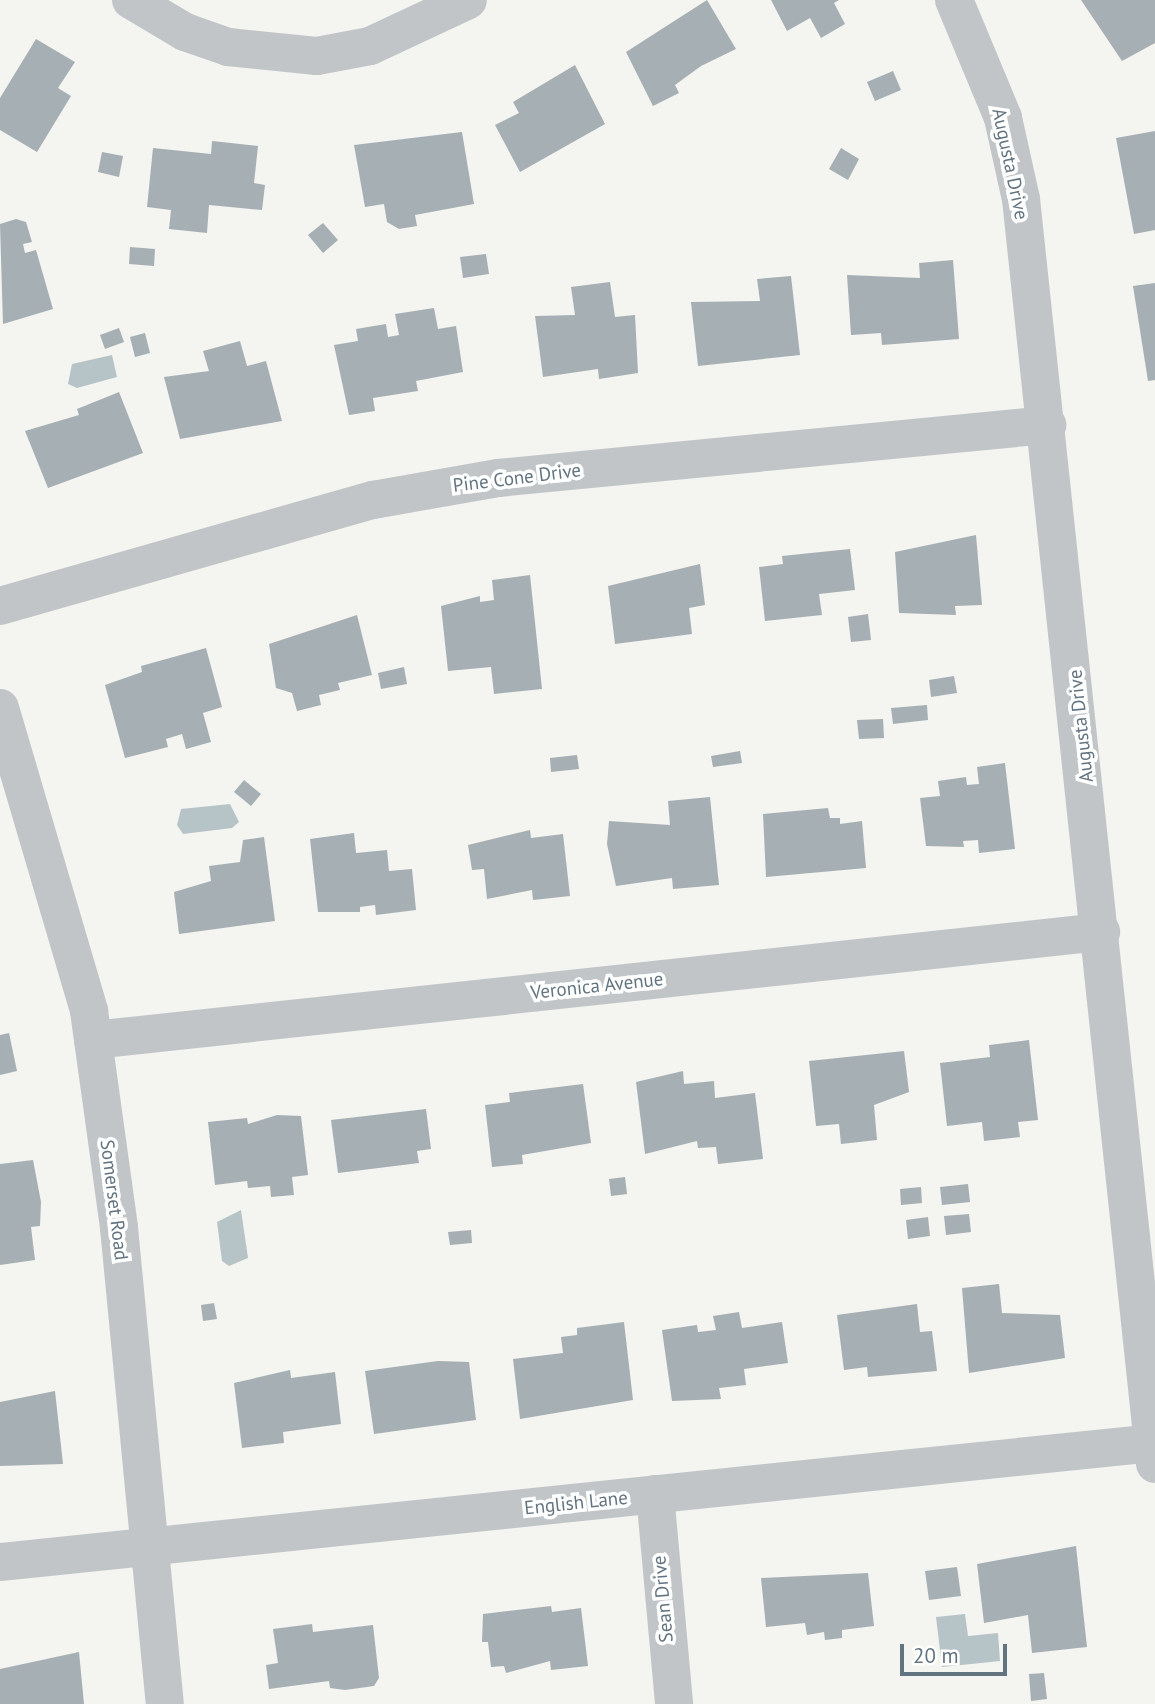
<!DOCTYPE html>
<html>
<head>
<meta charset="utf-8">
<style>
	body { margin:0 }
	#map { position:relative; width:1155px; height:1704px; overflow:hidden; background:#f4f4f0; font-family:"PT Sans",sans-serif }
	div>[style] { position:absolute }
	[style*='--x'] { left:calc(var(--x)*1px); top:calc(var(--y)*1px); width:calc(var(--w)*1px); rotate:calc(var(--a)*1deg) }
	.water>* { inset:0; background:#b7c4c7 }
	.building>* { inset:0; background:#a6afb3 }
	.minor>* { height:38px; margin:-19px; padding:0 19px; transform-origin:19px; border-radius:19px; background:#c1c5c8 }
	span { translate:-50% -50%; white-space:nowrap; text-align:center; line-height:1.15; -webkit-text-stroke:7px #fff; paint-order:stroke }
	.street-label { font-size:19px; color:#637481 }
	.scale { position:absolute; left:900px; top:1644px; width:107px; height:32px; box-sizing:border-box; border:4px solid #637481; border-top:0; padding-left:9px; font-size:21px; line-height:24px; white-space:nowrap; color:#637481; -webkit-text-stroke:5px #fff; paint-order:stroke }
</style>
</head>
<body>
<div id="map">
	<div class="water">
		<div style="clip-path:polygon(112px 355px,117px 377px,77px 388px,68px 384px,72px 364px)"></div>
		<div style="clip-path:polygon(230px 804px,239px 822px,232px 828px,183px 834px,177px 825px,181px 809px)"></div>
		<div style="clip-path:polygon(241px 1210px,248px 1258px,229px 1266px,222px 1261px,217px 1222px)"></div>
		<div style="clip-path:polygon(965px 1614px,968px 1636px,998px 1633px,1000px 1661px,942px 1667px,936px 1617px)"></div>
	</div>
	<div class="building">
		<div style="clip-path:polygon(707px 0,736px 49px,701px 66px,675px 85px,679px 93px,653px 106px,626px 52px)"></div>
		<div style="clip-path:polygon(771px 0,839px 0,834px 3px,845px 24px,821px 38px,810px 18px,787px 31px)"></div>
		<div style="clip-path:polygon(1081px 0,1155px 0,1155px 43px,1122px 61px)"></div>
		<div style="clip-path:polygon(36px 39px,75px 62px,58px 88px,71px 96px,37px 152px,0 130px,0 98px)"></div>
		<div style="clip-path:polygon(575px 65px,605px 124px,520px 172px,495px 125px,519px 113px,513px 102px)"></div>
		<div style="clip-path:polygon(893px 71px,901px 90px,875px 101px,867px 82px)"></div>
		<div style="clip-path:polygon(1155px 131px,1155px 230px,1134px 234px,1116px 138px)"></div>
		<div style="clip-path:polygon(462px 132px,474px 204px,415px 215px,417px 226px,399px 229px,387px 222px,384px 204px,365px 207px,354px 145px)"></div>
		<div style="clip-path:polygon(212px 141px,258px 146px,254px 183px,265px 185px,262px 210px,209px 205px,207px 233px,169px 229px,171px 210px,147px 207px,153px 148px,211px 154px)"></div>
		<div style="clip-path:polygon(841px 148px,859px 159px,848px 180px,829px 169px)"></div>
		<div style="clip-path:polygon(102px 152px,123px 156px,119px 177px,98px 172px)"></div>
		<div style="clip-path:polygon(16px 219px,26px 222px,32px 242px,23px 244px,25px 253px,36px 250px,53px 309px,3px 324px,0 224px)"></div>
		<div style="clip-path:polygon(323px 223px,338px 240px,323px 253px,308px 235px)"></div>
		<div style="clip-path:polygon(130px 247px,155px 249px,154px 266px,129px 264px)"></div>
		<div style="clip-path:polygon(486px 254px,489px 274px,463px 278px,460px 257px)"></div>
		<div style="clip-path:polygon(953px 260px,959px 339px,882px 345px,881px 333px,851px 335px,847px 275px,920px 278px,919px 263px)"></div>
		<div style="clip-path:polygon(791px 276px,800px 355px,698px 366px,691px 302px,760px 301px,757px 279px)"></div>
		<div style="clip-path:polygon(610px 282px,615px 317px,635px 315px,638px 373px,599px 379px,598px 369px,543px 377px,535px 316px,575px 315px,571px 287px)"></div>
		<div style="clip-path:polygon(1155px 283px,1155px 380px,1148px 381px,1133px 286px)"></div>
		<div style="clip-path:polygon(434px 308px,438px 329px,456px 326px,463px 372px,416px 381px,418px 391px,373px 398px,375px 411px,349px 415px,334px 345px,358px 341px,356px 329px,386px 324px,388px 337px,399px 335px,395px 314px)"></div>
		<div style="clip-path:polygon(119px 328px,124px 342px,105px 349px,100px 335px)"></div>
		<div style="clip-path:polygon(145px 333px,150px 353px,135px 357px,130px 337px)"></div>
		<div style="clip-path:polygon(240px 341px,247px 366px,266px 361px,282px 421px,180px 439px,164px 377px,209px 371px,203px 351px)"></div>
		<div style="clip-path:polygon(119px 392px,143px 453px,48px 488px,25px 431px,79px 415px,77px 409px)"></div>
		<div style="clip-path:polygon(976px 535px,982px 605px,955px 606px,956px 615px,899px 613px,895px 552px)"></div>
		<div style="clip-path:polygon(850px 549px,855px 590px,819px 594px,822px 615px,765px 621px,759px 567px,783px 564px,782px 556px)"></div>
		<div style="clip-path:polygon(700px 564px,705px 605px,689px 608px,692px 634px,615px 644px,608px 586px)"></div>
		<div style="clip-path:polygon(530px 575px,542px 689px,494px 694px,491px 667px,448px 671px,441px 606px,480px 596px,480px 602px,494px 600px,492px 580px)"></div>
		<div style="clip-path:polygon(868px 614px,871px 640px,851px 642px,848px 617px)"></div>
		<div style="clip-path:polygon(357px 615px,372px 675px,338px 683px,340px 690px,319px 695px,321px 705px,297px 711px,292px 693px,276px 688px,269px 644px)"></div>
		<div style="clip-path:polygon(206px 648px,222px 707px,203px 713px,211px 742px,186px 749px,182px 734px,166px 739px,168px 747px,125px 758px,105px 685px,142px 672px,141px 666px)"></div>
		<div style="clip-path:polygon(404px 667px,407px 684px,381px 689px,378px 673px)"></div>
		<div style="clip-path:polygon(954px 676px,957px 693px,931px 697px,929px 680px)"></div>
		<div style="clip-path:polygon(927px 705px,928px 720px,893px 724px,891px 708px)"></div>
		<div style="clip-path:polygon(883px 719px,884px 738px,859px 739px,857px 720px)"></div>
		<div style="clip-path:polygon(740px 751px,742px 763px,713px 767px,711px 756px)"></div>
		<div style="clip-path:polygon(577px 755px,579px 769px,551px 772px,550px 758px)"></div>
		<div style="clip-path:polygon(1005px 763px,1015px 849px,979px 853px,978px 840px,963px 841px,964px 847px,926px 846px,920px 798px,940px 796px,938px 781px,966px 777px,967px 785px,979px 784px,977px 767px)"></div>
		<div style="clip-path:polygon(244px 780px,261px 794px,251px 806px,234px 792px)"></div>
		<div style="clip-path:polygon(710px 797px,719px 885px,673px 889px,672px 878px,616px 886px,607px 844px,609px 821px,670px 825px,668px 801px)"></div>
		<div style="clip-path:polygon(828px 808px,830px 818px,840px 818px,840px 824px,862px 821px,866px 868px,766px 877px,763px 814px)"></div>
		<div style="clip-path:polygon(530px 830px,531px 838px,563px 834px,570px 896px,533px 900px,532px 890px,487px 899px,484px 869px,472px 870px,468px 845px)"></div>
		<div style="clip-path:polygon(354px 833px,356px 853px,387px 850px,389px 871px,412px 869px,416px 910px,376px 915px,375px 905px,360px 907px,360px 912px,318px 912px,310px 839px)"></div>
		<div style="clip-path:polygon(264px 837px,275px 921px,179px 934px,174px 892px,211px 881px,209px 866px,240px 862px,243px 840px)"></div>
		<div style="clip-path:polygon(9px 1033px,17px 1071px,0 1075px,0 1035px)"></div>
		<div style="clip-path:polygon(1029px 1040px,1038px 1120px,1018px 1122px,1020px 1137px,984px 1141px,982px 1122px,947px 1126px,940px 1063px,990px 1057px,989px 1045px)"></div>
		<div style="clip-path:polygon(904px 1051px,909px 1092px,874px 1105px,877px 1140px,841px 1144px,839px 1124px,816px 1126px,809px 1061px)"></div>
		<div style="clip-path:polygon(683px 1071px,684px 1084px,714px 1081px,715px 1098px,755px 1093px,763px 1159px,718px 1164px,716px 1147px,698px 1148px,697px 1141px,645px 1154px,636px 1082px)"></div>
		<div style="clip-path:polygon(583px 1084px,591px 1143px,522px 1155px,523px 1164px,492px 1167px,485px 1105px,510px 1102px,509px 1093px)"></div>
		<div style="clip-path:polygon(426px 1109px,431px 1149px,417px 1151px,419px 1163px,338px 1173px,331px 1120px)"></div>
		<div style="clip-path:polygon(277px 1115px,301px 1116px,308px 1175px,292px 1177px,294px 1195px,271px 1197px,270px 1186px,248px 1188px,247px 1181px,215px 1185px,208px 1122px,247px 1118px,248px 1124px)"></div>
		<div style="clip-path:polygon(33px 1160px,41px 1202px,40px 1226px,31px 1227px,35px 1260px,0 1265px,0 1164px)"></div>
		<div style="clip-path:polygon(625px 1177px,627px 1194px,611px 1196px,609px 1179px)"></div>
		<div style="clip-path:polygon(968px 1184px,970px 1202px,942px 1205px,940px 1187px)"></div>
		<div style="clip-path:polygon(921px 1187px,922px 1203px,901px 1205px,900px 1189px)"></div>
		<div style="clip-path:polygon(969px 1214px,971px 1232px,946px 1235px,944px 1216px)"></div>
		<div style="clip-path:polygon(928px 1217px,930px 1236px,908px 1239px,906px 1220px)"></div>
		<div style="clip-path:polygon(471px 1230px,472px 1243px,450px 1245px,448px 1232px)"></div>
		<div style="clip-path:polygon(999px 1284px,1002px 1313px,1060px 1315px,1065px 1358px,969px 1373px,962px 1288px)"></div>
		<div style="clip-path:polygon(214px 1303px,217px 1319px,203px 1321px,201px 1305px)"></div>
		<div style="clip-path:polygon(917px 1304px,920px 1332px,932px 1331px,937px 1371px,868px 1377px,867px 1367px,844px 1370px,837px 1315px)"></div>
		<div style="clip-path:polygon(739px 1312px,742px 1328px,782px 1322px,788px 1363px,744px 1369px,746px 1385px,719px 1388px,721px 1399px,672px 1401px,662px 1330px,697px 1325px,698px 1332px,716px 1330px,713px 1316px)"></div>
		<div style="clip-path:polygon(624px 1322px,633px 1400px,520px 1419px,513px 1359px,563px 1353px,561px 1337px,577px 1335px,577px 1328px)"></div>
		<div style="clip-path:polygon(438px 1361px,469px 1362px,476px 1420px,374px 1434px,365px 1371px)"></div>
		<div style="clip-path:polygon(290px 1370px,291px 1378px,335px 1372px,341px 1424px,283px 1432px,284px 1443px,242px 1448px,234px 1383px)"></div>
		<div style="clip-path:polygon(55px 1391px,63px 1464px,0 1466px,0 1402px)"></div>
		<div style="clip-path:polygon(1076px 1546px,1087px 1647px,1032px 1653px,1028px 1615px,984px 1623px,977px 1564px)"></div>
		<div style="clip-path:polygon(957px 1567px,961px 1596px,929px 1600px,925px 1571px)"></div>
		<div style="clip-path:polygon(868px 1573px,874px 1626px,842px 1630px,842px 1638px,825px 1640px,824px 1632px,807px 1635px,805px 1623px,766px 1627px,761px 1578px)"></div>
		<div style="clip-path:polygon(551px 1606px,552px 1612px,581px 1608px,588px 1666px,551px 1670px,550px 1661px,506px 1673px,504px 1666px,491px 1667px,488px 1642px,482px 1642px,483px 1614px)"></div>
		<div style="clip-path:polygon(312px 1624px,313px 1632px,373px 1625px,379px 1678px,374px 1686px,345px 1690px,330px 1688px,329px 1681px,269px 1689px,266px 1665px,278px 1663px,273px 1629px)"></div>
		<div style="clip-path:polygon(79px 1652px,84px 1704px,0 1704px,0 1669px)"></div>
		<div style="clip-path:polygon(1044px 1673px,1047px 1699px,1031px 1701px,1029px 1674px)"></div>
	</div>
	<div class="minor">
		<div style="--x:131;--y:0;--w:63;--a:30.7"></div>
		<div style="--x:185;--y:32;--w:46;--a:19.2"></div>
		<div style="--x:228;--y:47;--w:89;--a:5.8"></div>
		<div style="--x:317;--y:56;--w:54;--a:-10.7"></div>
		<div style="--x:370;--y:46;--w:108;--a:-25.1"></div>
		<div style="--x:954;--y:0;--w:128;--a:67.4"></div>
		<div style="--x:1003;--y:118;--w:83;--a:77.5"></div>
		<div style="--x:1021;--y:199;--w:1272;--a:83.95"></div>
		<div style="--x:0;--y:606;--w:388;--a:-15.9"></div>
		<div style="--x:373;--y:500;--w:127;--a:-10"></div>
		<div style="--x:498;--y:478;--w:552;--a:-5.51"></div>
		<div style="--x:0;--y:708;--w:316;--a:73.6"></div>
		<div style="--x:89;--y:1011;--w:219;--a:82.1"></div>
		<div style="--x:119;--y:1228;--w:478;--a:84.5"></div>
		<div style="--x:93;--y:1040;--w:1014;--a:-6.12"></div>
		<div style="--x:655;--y:1494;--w:211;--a:84.8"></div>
		<div style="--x:0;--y:1562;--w:1159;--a:-5.89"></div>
	</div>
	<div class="street-label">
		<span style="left:1010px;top:164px;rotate:78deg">Augusta Drive</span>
		<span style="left:517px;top:478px;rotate:-7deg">Pine Cone Drive</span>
		<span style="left:1081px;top:726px;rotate:-96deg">Augusta Drive</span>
		<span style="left:597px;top:986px;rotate:-6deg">Veronica Avenue</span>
		<span style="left:114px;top:1200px;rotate:83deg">Somerset Road</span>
		<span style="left:576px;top:1503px;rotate:-6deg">English Lane</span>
		<span style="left:663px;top:1599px;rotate:-95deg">Sean Drive</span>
	</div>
	<div class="scale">20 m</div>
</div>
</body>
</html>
